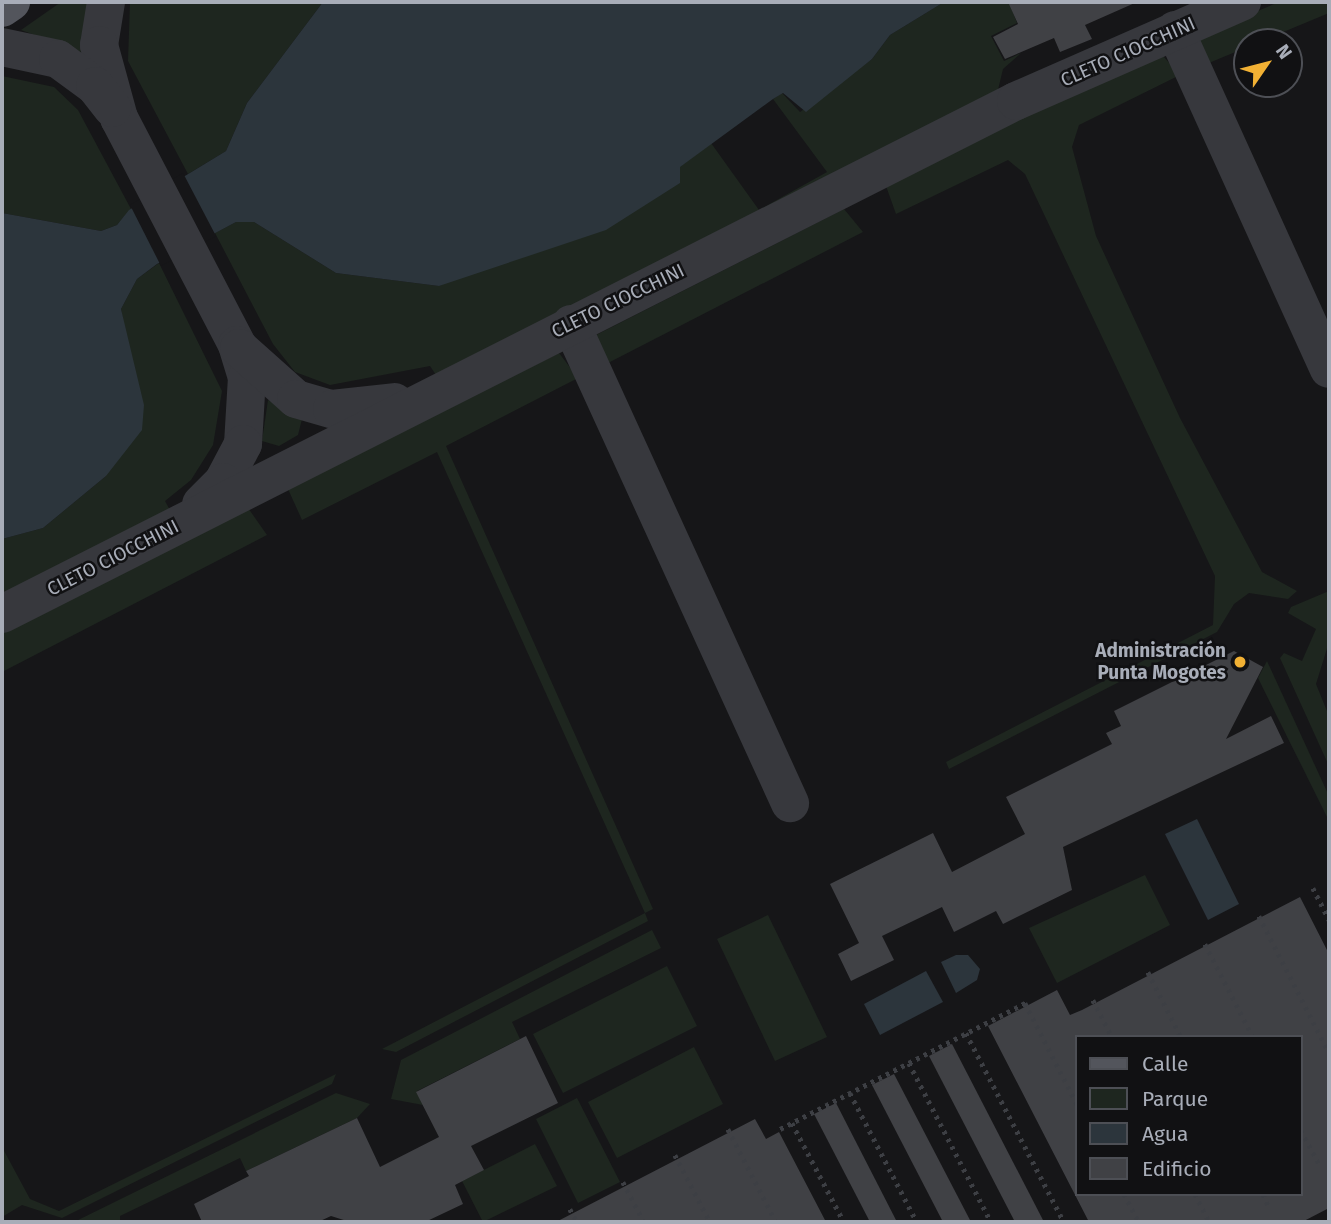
<!DOCTYPE html>
<html>
<head>
<meta charset="utf-8">
<style>
	body { margin:0 }
	#map { position:relative; width:1331px; height:1224px; overflow:hidden; background:#161618; font-family:"Fira Sans",sans-serif }
	div>[style] { position:absolute }
	[style*='--x'] { left:calc(var(--x)*1px); top:calc(var(--y)*1px); width:calc(var(--w)*1px); rotate:calc(var(--a)*1deg) }
	.green>* { inset:0; background:#1e261f }
	.water>* { inset:0; background:#2c353c }
	.pier>* { inset:0; background:#161618 }
	.building>* { inset:0; background:#404145 }
	.path>* { height:4.5px; margin-top:-2.25px; transform-origin:0; background:repeating-linear-gradient(90deg,#3d3f44 0 3.5px,transparent 0 8.5px) }
	.minor>* { height:38px; margin:-19px; padding:0 19px; transform-origin:19px; border-radius:19px; background:#37383d }
	.major>* { height:38px; margin:-19px; padding:0 19px; transform-origin:19px; border-radius:19px; background:#53555c }
	.dots>* { width:19px; height:19px; translate:-50% -50%; box-sizing:border-box; border:4px solid #111113; border-radius:50% }
	span { translate:-50% -50%; white-space:nowrap; text-align:center; line-height:1.15; -webkit-text-stroke:5px #111113; paint-order:stroke }
	.street-label { font-size:19px; color:#a8adb8 }
	.poi-label { font-size:19px; color:#a8adb8; font-weight:700 }
	.right { translate:-100% -50%; text-align:right }
	.frame { position:absolute; inset:0; border:4px solid #a8adb8; pointer-events:none }
	.legend { position:absolute; left:1075px; top:1035px; width:228px; height:161px; box-sizing:border-box; background:#111113; border:2px solid #4d4f55; margin:0; padding:9px 12px; list-style:none; font-size:21px; color:#a8adb8 }
	.legend li { display:flex; align-items:center; gap:14px; height:35px }
	.legend b { width:35px; border:2px solid #4d4f55 }
	.north { position:absolute; left:1233px; top:28px; width:70px; height:70px; box-sizing:border-box; background:#111113; border:2px solid #4d4f55; border-radius:50%; rotate:55deg; font-size:19px; font-weight:700; line-height:28px; text-align:center; color:#a8adb8 }
	.north::after { content:''; display:block; margin:auto; width:24px; height:32px; background:#f2b134; clip-path:polygon(50% 0,100% 100%,50% 72%,0 100%) }
</style>
</head>
<body>
<div id="map">
	<div class="green">
		<div style="clip-path:polygon(61px 2px,89px 2px,87px 54px,21px 30px)"></div>
		<div style="clip-path:polygon(130px 2px,323px 2px,247px 103px,226px 151px,188px 174px,128px 61px)"></div>
		<div style="clip-path:polygon(944px 2px,1009px 2px,1017px 23px,991px 36px,1004px 61px,1021px 53px,1003px 69px,997px 94px,436px 375px,430px 366px,330px 385px,295px 372px,273px 344px,215px 233px,236px 222px,254px 222px,336px 273px,439px 286px,679px 167px,711px 143px,759px 210px,827px 172px,773px 99px,782px 93px,800px 112px,872px 59px,890px 35px)"></div>
		<div style="clip-path:polygon(1279px 2px,1329px 2px,1329px 13px,1204px 65px,1197px 44px,1203px 34px)"></div>
		<div style="clip-path:polygon(1163px 56px,1180px 75px,1079px 125px,1072px 147px,1096px 236px,1180px 418px,1262px 572px,1297px 591px,1288px 599px,1249px 593px,1234px 604px,1217px 632px,949px 769px,946px 762px,1213px 625px,1215px 576px,1025px 174px,1008px 160px,896px 214px,886px 186px,1022px 115px)"></div>
		<div style="clip-path:polygon(2px 76px,54px 87px,78px 110px,131px 209px,117px 225px,101px 231px,2px 213px)"></div>
		<div style="clip-path:polygon(844px 209px,863px 232px,608px 363px,596px 335px)"></div>
		<div style="clip-path:polygon(159px 263px,222px 391px,213px 445px,191px 480px,165px 501px,171px 512px,2px 599px,2px 539px,43px 528px,106px 476px,125px 331px,121px 309px,137px 279px)"></div>
		<div style="clip-path:polygon(559px 353px,578px 378px,446px 446px,653px 909px,645px 913px,648px 921px,396px 1052px,382px 1049px,645px 913px,437px 452px,302px 520px,288px 489px)"></div>
		<div style="clip-path:polygon(268px 400px,302px 419px,298px 435px,279px 446px,262px 441px)"></div>
		<div style="clip-path:polygon(248px 508px,267px 535px,2px 672px,2px 629px)"></div>
		<div style="clip-path:polygon(1329px 591px,1329px 642px,1316px 684px,1329px 716px,1329px 766px,1280px 658px,1284px 653px,1302px 661px,1316px 629px,1288px 613px,1291px 607px)"></div>
		<div style="clip-path:polygon(1267px 661px,1329px 796px,1329px 821px,1258px 678px)"></div>
		<div style="clip-path:polygon(1145px 875px,1170px 925px,1057px 983px,1029px 928px)"></div>
		<div style="clip-path:polygon(768px 915px,827px 1037px,775px 1061px,717px 939px)"></div>
		<div style="clip-path:polygon(652px 930px,661px 948px,512px 1022px,520px 1039px,417px 1091px,423px 1105px,391px 1099px,401px 1060px)"></div>
		<div style="clip-path:polygon(667px 966px,697px 1026px,563px 1093px,533px 1034px)"></div>
		<div style="clip-path:polygon(694px 1047px,723px 1104px,617px 1158px,588px 1102px)"></div>
		<div style="clip-path:polygon(336px 1074px,332px 1084px,62px 1218px,22px 1205px,2px 1217px,2px 1147px,30px 1199px,59px 1211px)"></div>
		<div style="clip-path:polygon(336px 1093px,370px 1104px,357px 1118px,246px 1171px,240px 1158px,120px 1216px,120px 1222px,74px 1222px)"></div>
		<div style="clip-path:polygon(577px 1098px,620px 1182px,578px 1203px,536px 1119px)"></div>
		<div style="clip-path:polygon(535px 1144px,557px 1186px,483px 1222px,462px 1181px)"></div>
	</div>
	<div class="water">
		<div style="clip-path:polygon(323px 2px,944px 2px,890px 35px,872px 59px,806px 112px,783px 93px,773px 99px,680px 167px,680px 183px,606px 230px,439px 286px,336px 273px,254px 222px,236px 222px,157px 264px,137px 279px,121px 309px,144px 405px,142px 430px,106px 476px,43px 528px,2px 539px,2px 213px,101px 231px,117px 225px,129px 210px,226px 151px,247px 103px)"></div>
		<div style="clip-path:polygon(1197px 819px,1239px 904px,1208px 920px,1165px 834px)"></div>
		<div style="clip-path:polygon(956px 955px,968px 955px,980px 969px,977px 980px,956px 993px,941px 962px)"></div>
		<div style="clip-path:polygon(926px 971px,943px 1002px,880px 1035px,864px 1004px)"></div>
	</div>
	<div class="pier">
		<div style="clip-path:polygon(183px 173px,216px 236px,161px 266px,130px 205px)"></div>
	</div>
	<div class="building">
		<div style="clip-path:polygon(1008px 2px,1137px 2px,1085px 25px,1092px 39px,1060px 52px,1054px 38px,1005px 59px,993px 37px,1018px 24px)"></div>
		<div style="clip-path:polygon(1234px 651px,1263px 667px,1226px 739px,1271px 716px,1284px 743px,1063px 847px,1072px 890px,1003px 924px,996px 911px,954px 932px,942px 907px,882px 936px,894px 960px,851px 981px,838px 954px,859px 943px,830px 884px,933px 833px,952px 872px,1025px 834px,1006px 797px,1112px 744px,1106px 733px,1121px 726px,1114px 711px)"></div>
		<div style="clip-path:polygon(evenodd,1300px 897px,1329px 954px,1329px 1208px,1302px 1222px,1089px 1222px,988px 1026px,1057px 990px,1070px 1015px,1082px 1010px,1300px 897px,1077px 1037px,1301px 1037px,1301px 1194px,1077px 1194px,1077px 1037px)"></div>
		<div style="clip-path:polygon(526px 1036px,558px 1103px,471px 1146px,484px 1170px,455px 1185px,463px 1204px,425px 1222px,350px 1222px,331px 1216px,318px 1222px,202px 1222px,194px 1204px,249px 1176px,246px 1171px,357px 1118px,380px 1167px,439px 1137px,416px 1092px)"></div>
		<div style="clip-path:polygon(952px 1044px,1044px 1222px,1015px 1222px,929px 1056px)"></div>
		<div style="clip-path:polygon(894px 1074px,971px 1222px,943px 1222px,872px 1085px)"></div>
		<div style="clip-path:polygon(836px 1103px,897px 1222px,870px 1222px,814px 1114px)"></div>
		<div style="clip-path:polygon(755px 1119px,766px 1139px,779px 1132px,826px 1222px,556px 1222px)"></div>
	</div>
	<div class="path">
		<div style="--x:1313;--y:888;--w:36;--a:63"></div>
		<div style="--x:1259;--y:916;--w:154;--a:62.9"></div>
		<div style="--x:1205;--y:944;--w:105;--a:62.7"></div>
		<div style="--x:1148;--y:972;--w:73;--a:63.1"></div>
		<div style="--x:1093;--y:1000;--w:42;--a:62.8"></div>
		<div style="--x:966;--y:1033;--w:213;--a:62.6"></div>
		<div style="--x:909;--y:1063;--w:179;--a:62.7"></div>
		<div style="--x:850;--y:1093;--w:145;--a:62.6"></div>
		<div style="--x:792;--y:1123;--w:112;--a:62.3"></div>
		<div style="--x:728;--y:1129;--w:105;--a:62.7"></div>
		<div style="--x:780;--y:1129;--w:276;--a:-27.2"></div>
		<div style="--x:1025;--y:1003;--w:114;--a:62.8"></div>
		<div style="--x:1301;--y:1130;--w:38;--a:62"></div>
		<div style="--x:675;--y:1155;--w:76;--a:62.4"></div>
		<div style="--x:623;--y:1182;--w:45;--a:62.3"></div>
		<div style="--x:1124;--y:1194;--w:32;--a:62"></div>
		<div style="--x:1195;--y:1194;--w:29;--a:63"></div>
		<div style="--x:1263;--y:1194;--w:12;--a:66"></div>
		<div style="--x:570;--y:1209;--w:15;--a:62"></div>
	</div>
	<div class="minor">
		<div style="--x:106;--y:2;--w:44;--a:99.2"></div>
		<div style="--x:99;--y:45;--w:76;--a:74.7"></div>
		<div style="--x:119;--y:118;--w:256;--a:62.5"></div>
		<div style="--x:237;--y:345;--w:34;--a:73"></div>
		<div style="--x:247;--y:377;--w:67;--a:93.4"></div>
		<div style="--x:243;--y:444;--w:43;--a:117.8"></div>
		<div style="--x:223;--y:482;--w:31;--a:135"></div>
		<div style="--x:1175;--y:30;--w:372;--a:65.6"></div>
		<div style="--x:2;--y:47;--w:57;--a:12.1"></div>
		<div style="--x:58;--y:59;--w:46;--a:36.1"></div>
		<div style="--x:95;--y:86;--w:28;--a:52"></div>
		<div style="--x:571;--y:324;--w:527;--a:65.43"></div>
		<div style="--x:239;--y:348;--w:76;--a:41.8"></div>
		<div style="--x:296;--y:399;--w:37;--a:16"></div>
		<div style="--x:332;--y:409;--w:63;--a:-6.3"></div>
		<div style="--x:2;--y:614;--w:1136;--a:-26.84"></div>
		<div style="--x:1016;--y:101;--w:247;--a:-23.7"></div>
	</div>
	<div class="major">
		<div style="--x:2;--y:8;--w:11;--a:-34"></div>
	</div>
	<div class="dots">
		<div style="left:1240px;top:662px;background:#f2b134"></div>
	</div>
	<div class="street-label">
		<span style="left:1128px;top:52px;rotate:-24deg">CLETO CIOCCHINI</span>
		<span style="left:618px;top:301px;rotate:-26deg">CLETO CIOCCHINI</span>
		<span style="left:113px;top:558px;rotate:-27deg">CLETO CIOCCHINI</span>
	</div>
	<div class="poi-label">
		<span class="right" style="left:1226px;top:662px">Administración<br>Punta Mogotes</span>
	</div>
	<div class="frame"></div>
	<ul class="legend">
	<li><b style="height:9px;background:#53555c"></b>Calle</li>
	<li><b style="height:19px;background:#1e261f"></b>Parque</li>
	<li><b style="height:19px;background:#2c353c"></b>Agua</li>
	<li><b style="height:19px;background:#404145"></b>Edificio</li>
	</ul>
	<div class="north">N</div>
</div>
</body>
</html>
